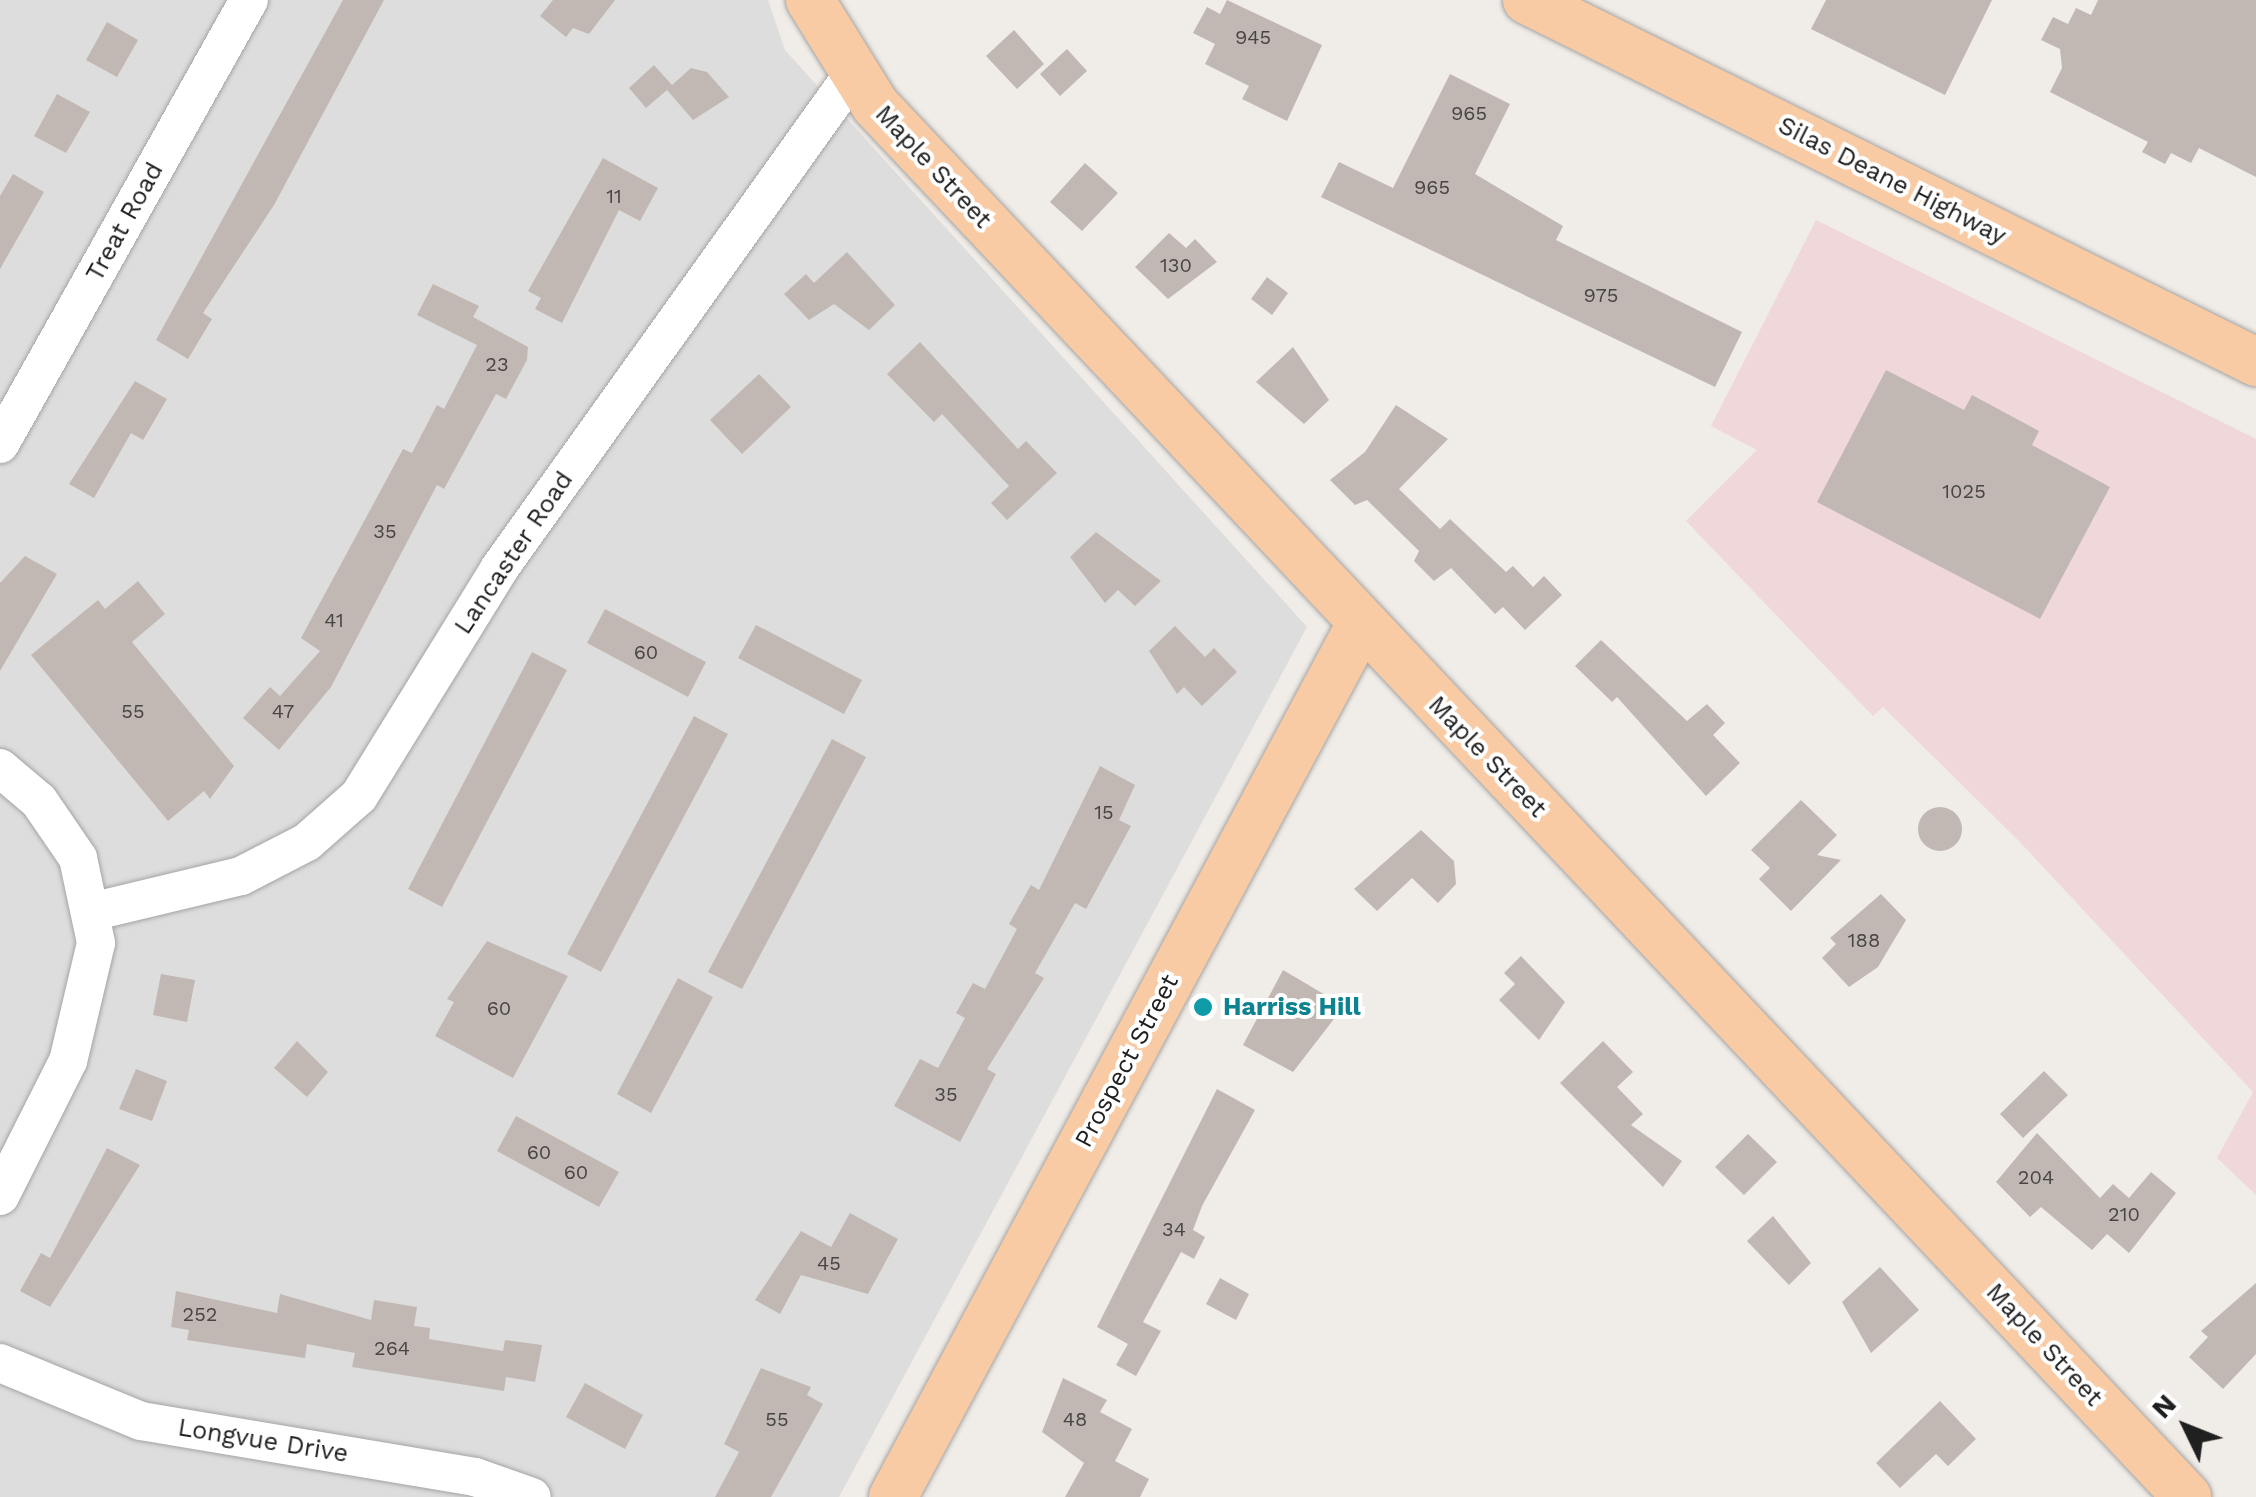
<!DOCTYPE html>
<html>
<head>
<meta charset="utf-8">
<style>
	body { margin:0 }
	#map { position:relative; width:2256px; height:1497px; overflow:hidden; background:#f0ece7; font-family:"Work Sans",sans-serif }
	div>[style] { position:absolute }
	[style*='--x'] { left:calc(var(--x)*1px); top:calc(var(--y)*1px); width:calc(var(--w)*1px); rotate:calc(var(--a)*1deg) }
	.residential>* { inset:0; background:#dedddd }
	.commercial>* { inset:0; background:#f0d7d9 }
	.building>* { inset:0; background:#c1b8b4 }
	.round { border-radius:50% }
	.roads { filter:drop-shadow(0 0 2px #a4a4a4) drop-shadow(0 0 2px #a4a4a4) }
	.minor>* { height:38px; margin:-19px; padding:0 19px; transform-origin:19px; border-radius:19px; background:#fff }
	.major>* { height:48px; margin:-24px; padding:0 24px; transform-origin:24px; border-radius:24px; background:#f9cba4 }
	.dots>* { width:28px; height:28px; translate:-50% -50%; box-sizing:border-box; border:5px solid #fff; border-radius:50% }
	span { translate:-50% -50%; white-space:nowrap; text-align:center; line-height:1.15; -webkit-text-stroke:8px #fff; paint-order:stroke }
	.number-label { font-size:20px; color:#484645 }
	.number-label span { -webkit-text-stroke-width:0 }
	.street-label { font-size:25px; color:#202020 }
	.culture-label { font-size:25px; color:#0d838f; font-weight:700 }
	.left { translate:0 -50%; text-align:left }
	.north { position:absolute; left:2136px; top:1377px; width:100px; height:100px; -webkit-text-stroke:8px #fff; paint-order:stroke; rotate:313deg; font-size:28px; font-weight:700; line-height:40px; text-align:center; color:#202020 }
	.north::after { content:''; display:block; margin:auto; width:35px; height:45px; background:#202020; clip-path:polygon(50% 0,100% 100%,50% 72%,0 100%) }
</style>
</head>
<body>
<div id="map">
	<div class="residential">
		<div style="clip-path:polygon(0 0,768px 0,785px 50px,1307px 627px,839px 1497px,0 1497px)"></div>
	</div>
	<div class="commercial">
		<div style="clip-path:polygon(1816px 220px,2256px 439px,2256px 1195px,2217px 1158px,2253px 1092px,2019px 841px,1883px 707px,1873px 716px,1686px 521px,1757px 450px,1711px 426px)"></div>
	</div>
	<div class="building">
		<div style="clip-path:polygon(343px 0,384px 0,274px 205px,203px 313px,212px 319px,188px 359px,156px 340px)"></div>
		<div style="clip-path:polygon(553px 0,615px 0,589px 34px,573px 28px,566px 37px,540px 16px)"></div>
		<div style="clip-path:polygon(1227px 0,1322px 45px,1287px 121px,1242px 99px,1249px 86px,1205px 64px,1215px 44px,1193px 33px,1207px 7px,1220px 14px)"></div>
		<div style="clip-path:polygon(1826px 0,1992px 0,1945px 95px,1811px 29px)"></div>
		<div style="clip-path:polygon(2098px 0,2256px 0,2256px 177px,2199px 148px,2191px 163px,2171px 153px,2165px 164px,2142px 152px,2148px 142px,2050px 92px,2062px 68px,2060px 49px,2041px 40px,2053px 17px,2068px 24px,2076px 8px,2091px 15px)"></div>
		<div style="clip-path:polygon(107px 22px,138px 40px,117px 77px,86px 60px)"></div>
		<div style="clip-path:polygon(1014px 30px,1044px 64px,1017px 89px,986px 56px)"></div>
		<div style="clip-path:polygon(1067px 49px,1087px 71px,1060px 96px,1040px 74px)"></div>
		<div style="clip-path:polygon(654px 65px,672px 85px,691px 68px,707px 72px,729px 97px,693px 120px,667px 90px,646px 108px,629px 88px)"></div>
		<div style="clip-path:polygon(1450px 74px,1510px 104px,1475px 174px,1563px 226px,1556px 240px,1742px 332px,1715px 387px,1321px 197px,1339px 162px,1393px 188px)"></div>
		<div style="clip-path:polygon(57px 94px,90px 112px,66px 153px,34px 136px)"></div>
		<div style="clip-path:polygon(603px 158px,658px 188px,640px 221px,619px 210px,562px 323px,535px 309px,541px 298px,528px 291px)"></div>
		<div style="clip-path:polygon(1085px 163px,1118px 193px,1082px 231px,1050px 202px)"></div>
		<div style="clip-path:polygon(13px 174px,44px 192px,0 269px,0 196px)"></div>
		<div style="clip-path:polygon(1169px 233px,1186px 248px,1195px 239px,1217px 262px,1168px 299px,1135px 267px)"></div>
		<div style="clip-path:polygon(847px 252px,895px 305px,869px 330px,834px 304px,809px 320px,784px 294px,806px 274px,814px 283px)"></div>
		<div style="clip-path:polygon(1267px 277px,1288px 293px,1272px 315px,1251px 299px)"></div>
		<div style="clip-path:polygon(433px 284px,479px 306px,473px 317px,528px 347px,527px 360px,506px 399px,496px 394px,444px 489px,437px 485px,331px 687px,279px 750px,243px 718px,270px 687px,280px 696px,320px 651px,301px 638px,403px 449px,412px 453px,437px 405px,444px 409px,477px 345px,417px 315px)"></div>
		<div style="clip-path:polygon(920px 342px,1018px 449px,1026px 441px,1057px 473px,1007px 520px,991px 503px,1009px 486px,942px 414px,934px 422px,887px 374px)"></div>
		<div style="clip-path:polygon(1293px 347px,1329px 400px,1304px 424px,1256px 382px)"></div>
		<div style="clip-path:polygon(1886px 370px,1964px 410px,1972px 395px,2039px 431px,2032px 445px,2110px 487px,2040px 619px,1817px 502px)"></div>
		<div style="clip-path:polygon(759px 374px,791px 407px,742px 454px,710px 420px)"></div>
		<div style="clip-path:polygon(135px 381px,167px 399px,143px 440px,131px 433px,94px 498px,69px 484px)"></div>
		<div style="clip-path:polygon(1396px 405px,1448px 439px,1399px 489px,1440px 529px,1450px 519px,1506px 572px,1513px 566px,1533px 587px,1544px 576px,1562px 595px,1525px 630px,1503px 607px,1495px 614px,1451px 568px,1434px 581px,1414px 561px,1419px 551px,1367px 500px,1355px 505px,1330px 480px,1365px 452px)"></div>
		<div style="clip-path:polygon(1096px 532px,1161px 581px,1135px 606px,1118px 590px,1105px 603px,1070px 557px)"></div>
		<div style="clip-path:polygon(25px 556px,57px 574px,0 671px,0 583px)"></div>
		<div style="clip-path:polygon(138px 581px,165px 614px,132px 642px,234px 766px,210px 799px,204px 791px,168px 821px,31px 655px,98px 600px,105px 609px)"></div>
		<div style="clip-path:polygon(605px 609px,706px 662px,688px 697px,587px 643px)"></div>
		<div style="clip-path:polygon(756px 625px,862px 680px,844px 714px,738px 658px)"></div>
		<div style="clip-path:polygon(1175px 626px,1205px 657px,1214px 648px,1237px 672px,1202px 706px,1184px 687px,1177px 694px,1149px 651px)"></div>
		<div style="clip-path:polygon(1601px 640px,1687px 721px,1707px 704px,1725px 723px,1713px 735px,1740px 763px,1706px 796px,1617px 697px,1612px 702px,1575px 666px)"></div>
		<div style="clip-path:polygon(532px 652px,567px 670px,442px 907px,408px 889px)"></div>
		<div style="clip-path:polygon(694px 716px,728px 734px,601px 972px,567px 954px)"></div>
		<div style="clip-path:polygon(832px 739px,866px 757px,742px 989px,708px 972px)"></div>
		<div style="clip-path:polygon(1100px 766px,1135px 785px,1119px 820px,1131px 826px,1086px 909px,1075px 903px,1035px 973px,1044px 978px,987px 1069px,996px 1074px,960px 1142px,894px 1106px,920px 1059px,938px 1068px,965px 1018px,956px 1013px,973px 983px,985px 989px,1017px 929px,1009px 924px,1031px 885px,1039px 890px)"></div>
		<div style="clip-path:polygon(1801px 800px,1837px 835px,1817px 855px,1841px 860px,1791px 911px,1759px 879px,1770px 868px,1751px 850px)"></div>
		<div class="round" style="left:1918px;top:807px;width:44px;height:44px"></div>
		<div style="clip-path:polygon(1421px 830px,1454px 861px,1456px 884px,1438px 903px,1412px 878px,1377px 911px,1354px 889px)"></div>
		<div style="clip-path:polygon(1881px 894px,1906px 920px,1878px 967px,1849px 987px,1822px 958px,1836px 944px,1830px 938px)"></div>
		<div style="clip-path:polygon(487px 941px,568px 976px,513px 1078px,435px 1036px,454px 1002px,447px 999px)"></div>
		<div style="clip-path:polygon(1521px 956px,1565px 1002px,1539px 1040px,1499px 1000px,1515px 984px,1504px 973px)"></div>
		<div style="clip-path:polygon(1283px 970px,1344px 1006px,1293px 1072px,1243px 1045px)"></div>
		<div style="clip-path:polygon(161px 974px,195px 980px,187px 1022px,153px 1015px)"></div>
		<div style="clip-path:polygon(678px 978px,713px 997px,651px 1113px,617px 1094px)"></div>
		<div style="clip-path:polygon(297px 1041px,328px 1072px,307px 1097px,274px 1068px)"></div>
		<div style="clip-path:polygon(1603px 1041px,1633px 1072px,1617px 1087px,1643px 1114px,1631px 1125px,1682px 1161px,1663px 1187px,1560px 1083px)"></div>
		<div style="clip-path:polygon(136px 1069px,167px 1081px,152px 1121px,119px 1109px)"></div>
		<div style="clip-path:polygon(2044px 1071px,2068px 1095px,2023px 1138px,2000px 1114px)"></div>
		<div style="clip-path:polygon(1217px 1089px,1255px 1110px,1202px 1206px,1193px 1230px,1205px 1237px,1194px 1259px,1181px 1252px,1143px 1322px,1161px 1331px,1136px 1376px,1116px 1365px,1128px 1344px,1097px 1327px)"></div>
		<div style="clip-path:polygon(516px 1116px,619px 1172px,599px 1207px,497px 1151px)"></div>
		<div style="clip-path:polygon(2037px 1133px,2100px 1198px,2113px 1184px,2129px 1198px,2151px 1172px,2176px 1193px,2129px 1253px,2107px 1234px,2092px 1250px,2041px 1207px,2030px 1217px,1996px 1182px)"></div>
		<div style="clip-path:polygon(1748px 1134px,1777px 1162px,1744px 1195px,1715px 1167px)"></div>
		<div style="clip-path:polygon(107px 1148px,140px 1165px,50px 1307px,20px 1291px,41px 1253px,50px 1258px)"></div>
		<div style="clip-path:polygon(850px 1213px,898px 1239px,868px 1294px,801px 1275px,780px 1314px,755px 1300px,801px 1231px,831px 1247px)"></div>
		<div style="clip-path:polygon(1773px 1216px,1811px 1263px,1789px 1285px,1747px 1241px)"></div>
		<div style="clip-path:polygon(1880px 1267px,1919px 1310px,1871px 1353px,1842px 1302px)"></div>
		<div style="clip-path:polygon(1220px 1278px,1249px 1294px,1236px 1320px,1206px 1304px)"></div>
		<div style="clip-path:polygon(2256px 1283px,2256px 1354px,2223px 1389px,2189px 1357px,2208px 1337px,2201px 1331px)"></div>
		<div style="clip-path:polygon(176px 1291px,277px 1313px,280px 1294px,371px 1320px,374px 1300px,417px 1307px,414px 1326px,430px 1328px,429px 1339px,503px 1351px,505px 1340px,542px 1345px,535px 1382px,506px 1377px,504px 1391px,352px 1367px,355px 1353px,307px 1344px,305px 1358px,187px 1340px,189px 1330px,171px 1327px)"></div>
		<div style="clip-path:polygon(761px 1368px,811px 1387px,807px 1395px,823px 1404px,771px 1497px,715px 1497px,739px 1452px,724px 1444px)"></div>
		<div style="clip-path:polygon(1063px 1378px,1107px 1400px,1100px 1412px,1132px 1429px,1115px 1461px,1149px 1479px,1140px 1497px,1065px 1497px,1084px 1463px,1042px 1432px)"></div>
		<div style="clip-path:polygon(585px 1383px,643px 1415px,625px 1449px,566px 1417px)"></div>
		<div style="clip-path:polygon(1940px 1401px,1976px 1439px,1948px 1466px,1936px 1454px,1900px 1488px,1876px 1463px)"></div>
	</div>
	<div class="roads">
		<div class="minor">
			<div style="--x:0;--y:444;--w:509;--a:-60.72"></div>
			<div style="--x:0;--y:768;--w:51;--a:40.2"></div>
			<div style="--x:39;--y:801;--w:69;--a:55.6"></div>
			<div style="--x:78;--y:858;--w:87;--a:78"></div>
			<div style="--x:96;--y:943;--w:121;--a:103.3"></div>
			<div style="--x:68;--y:1061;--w:151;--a:116.7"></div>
			<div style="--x:95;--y:911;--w:150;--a:-13.5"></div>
			<div style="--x:241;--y:876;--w:74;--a:-27.3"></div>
			<div style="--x:307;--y:842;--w:69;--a:-41.5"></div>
			<div style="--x:359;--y:796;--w:267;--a:-58.3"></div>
			<div style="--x:499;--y:569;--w:605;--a:-54.42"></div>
			<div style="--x:0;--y:1363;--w:152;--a:22.4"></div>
			<div style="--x:141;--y:1421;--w:339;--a:9.5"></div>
			<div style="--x:475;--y:1477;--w:60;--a:19.3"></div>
		</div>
		<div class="major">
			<div style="--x:810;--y:0;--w:123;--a:58.2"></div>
			<div style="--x:875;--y:105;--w:1913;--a:46.69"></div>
			<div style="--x:1527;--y:0;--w:814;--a:26.41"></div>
			<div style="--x:893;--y:1497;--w:991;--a:-61.81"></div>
		</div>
	</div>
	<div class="dots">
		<div style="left:1203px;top:1007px;background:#0f9aa8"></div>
	</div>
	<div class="number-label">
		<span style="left:1253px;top:37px">945</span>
		<span style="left:1469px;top:113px">965</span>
		<span style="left:1432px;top:187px">965</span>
		<span style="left:614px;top:196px">11</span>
		<span style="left:1176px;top:265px">130</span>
		<span style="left:1601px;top:295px">975</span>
		<span style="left:497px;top:364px">23</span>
		<span style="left:1964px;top:491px">1025</span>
		<span style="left:385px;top:531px">35</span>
		<span style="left:334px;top:620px">41</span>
		<span style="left:646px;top:652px">60</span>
		<span style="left:133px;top:711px">55</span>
		<span style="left:283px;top:711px">47</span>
		<span style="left:1104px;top:812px">15</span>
		<span style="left:1864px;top:940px">188</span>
		<span style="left:499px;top:1008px">60</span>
		<span style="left:946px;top:1094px">35</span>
		<span style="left:539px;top:1152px">60</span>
		<span style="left:576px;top:1172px">60</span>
		<span style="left:2036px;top:1177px">204</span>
		<span style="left:2124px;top:1214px">210</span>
		<span style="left:1174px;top:1229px">34</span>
		<span style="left:829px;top:1263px">45</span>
		<span style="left:200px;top:1314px">252</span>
		<span style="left:392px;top:1348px">264</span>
		<span style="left:777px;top:1419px">55</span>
		<span style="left:1075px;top:1419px">48</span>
	</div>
	<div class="street-label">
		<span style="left:933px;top:167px;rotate:47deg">Maple Street</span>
		<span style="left:1892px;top:181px;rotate:27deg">Silas Deane Highway</span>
		<span style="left:125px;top:222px;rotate:-61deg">Treat Road</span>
		<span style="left:514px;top:553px;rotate:-56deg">Lancaster Road</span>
		<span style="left:1487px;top:757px;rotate:46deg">Maple Street</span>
		<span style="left:1127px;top:1061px;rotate:-62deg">Prospect Street</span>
		<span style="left:2044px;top:1345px;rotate:47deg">Maple Street</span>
		<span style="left:263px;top:1441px;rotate:9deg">Longvue Drive</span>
	</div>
	<div class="culture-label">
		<span class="left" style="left:1223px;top:1007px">Harriss Hill</span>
	</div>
	<div class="north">N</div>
</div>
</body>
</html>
